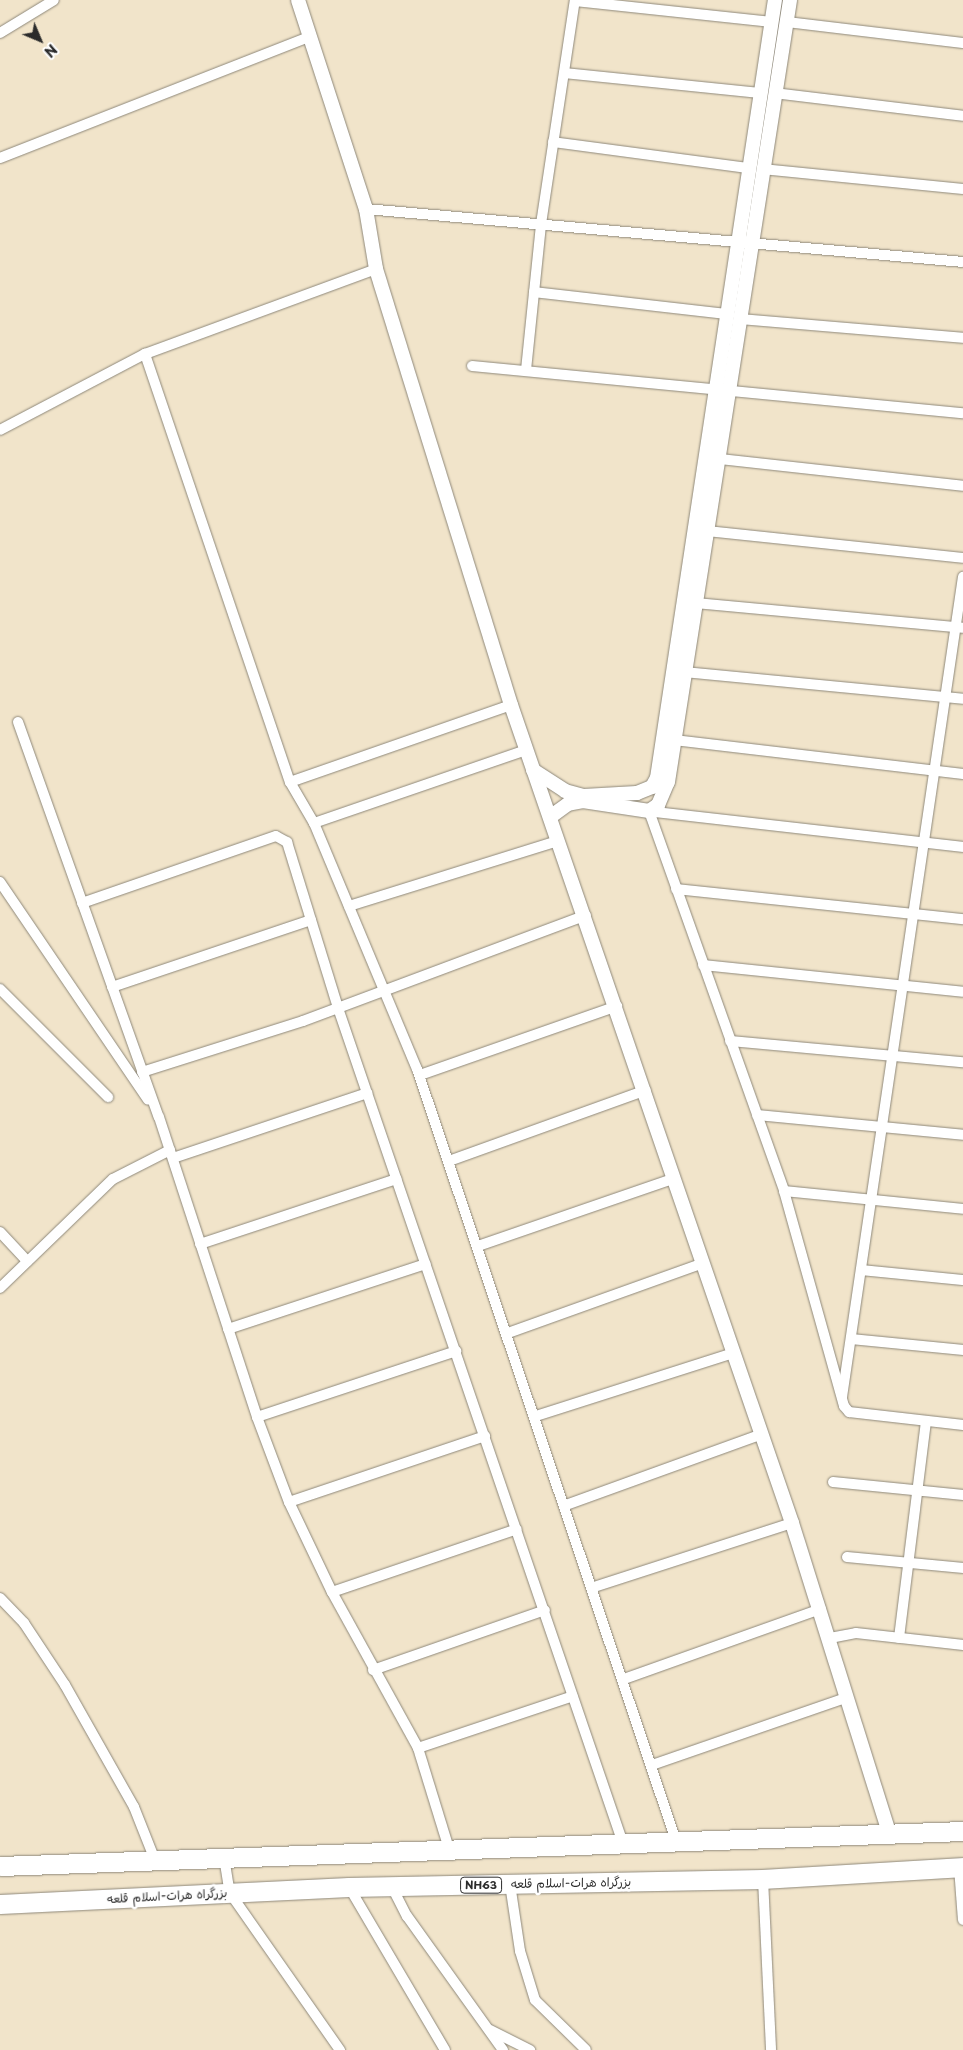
<!DOCTYPE html>
<html>
<head>
<meta charset="utf-8">
<style>
	body { margin:0 }
	#map { position:relative; width:963px; height:2050px; overflow:hidden; background:#f1e4ca; font-family:"Playpen Sans","Playpen Sans Arabic",sans-serif }
	div>[style] { position:absolute }
	[style*='--x'] { left:calc(var(--x)*1px); top:calc(var(--y)*1px); width:calc(var(--w)*1px); rotate:calc(var(--a)*1deg) }
	.roads { filter:drop-shadow(0 0 1px #8e887a) drop-shadow(0 0 1px #8e887a) }
	.street>* { height:10px; margin:-5px; padding:0 5px; transform-origin:5px; border-radius:5px; background:#fff }
	.secondary>* { height:14px; margin:-7px; padding:0 7px; transform-origin:7px; border-radius:7px; background:#fff }
	.highway>* { height:19px; margin:-9.5px; padding:0 9.5px; transform-origin:9.5px; border-radius:9.5px; background:#fff }
	span { translate:-50% -50%; white-space:nowrap; text-align:center; line-height:1.15; -webkit-text-stroke:5px #fff; paint-order:stroke }
	.shield-label span { padding:1px 4px; background:#fff; border:1px solid; border-radius:4px; -webkit-text-stroke-width:0 }
	.shield-label { font-size:11px; color:#2b2b2b; font-weight:700 }
	.street-label { font-size:12px; color:#2b2b2b }
	.north { position:absolute; left:15px; top:15px; width:50px; height:50px; -webkit-text-stroke:4px #fff; paint-order:stroke; rotate:135deg; font-size:14px; font-weight:700; line-height:20px; text-align:center; color:#2b2b2b }
	.north::after { content:''; display:block; margin:auto; width:18px; height:22px; background:#2b2b2b; clip-path:polygon(50% 0,100% 100%,50% 72%,0 100%) }
</style>
</head>
<body>
<div id="map">
	<div class="roads">
		<div class="street">
			<div style="--x:575;--y:1;--w:198;--a:6.1"></div>
			<div style="--x:787;--y:22;--w:177;--a:6.8"></div>
			<div style="--x:0;--y:33;--w:63;--a:-31.4"></div>
			<div style="--x:564;--y:73;--w:197;--a:5.8"></div>
			<div style="--x:774;--y:93;--w:190;--a:6.9"></div>
			<div style="--x:553;--y:142;--w:197;--a:7.6"></div>
			<div style="--x:0;--y:158;--w:332;--a:-21.4"></div>
			<div style="--x:762;--y:169;--w:202;--a:5.7"></div>
			<div style="--x:366;--y:209;--w:599;--a:5.07"></div>
			<div style="--x:534;--y:292;--w:193;--a:6.5"></div>
			<div style="--x:739;--y:319;--w:225;--a:4.8"></div>
			<div style="--x:145;--y:354;--w:452;--a:71.3"></div>
			<div style="--x:290;--y:782;--w:48;--a:59.7"></div>
			<div style="--x:314;--y:823;--w:267;--a:67.3"></div>
			<div style="--x:417;--y:1069;--w:817;--a:71.45"></div>
			<div style="--x:472;--y:366;--w:493;--a:5.5"></div>
			<div style="--x:526;--y:370;--w:147;--a:-84.1"></div>
			<div style="--x:541;--y:224;--w:227;--a:-81.4"></div>
			<div style="--x:0;--y:430;--w:164;--a:-27.7"></div>
			<div style="--x:145;--y:354;--w:246;--a:-20.2"></div>
			<div style="--x:720;--y:459;--w:244;--a:6.3"></div>
			<div style="--x:707;--y:531;--w:257;--a:6"></div>
			<div style="--x:695;--y:603;--w:269;--a:5.3"></div>
			<div style="--x:684;--y:672;--w:280;--a:5.5"></div>
			<div style="--x:18;--y:722;--w:419;--a:70.4"></div>
			<div style="--x:159;--y:1117;--w:316;--a:71.9"></div>
			<div style="--x:257;--y:1417;--w:91;--a:69.4"></div>
			<div style="--x:289;--y:1502;--w:100;--a:64.5"></div>
			<div style="--x:332;--y:1592;--w:178;--a:61.1"></div>
			<div style="--x:418;--y:1748;--w:109;--a:72.9"></div>
			<div style="--x:674;--y:740;--w:291;--a:6.7"></div>
			<div style="--x:290;--y:782;--w:234;--a:-19.2"></div>
			<div style="--x:314;--y:823;--w:224;--a:-19"></div>
			<div style="--x:963;--y:847;--w:316;--a:-173.5"></div>
			<div style="--x:649;--y:811;--w:403;--a:70.4"></div>
			<div style="--x:784;--y:1191;--w:223;--a:74.4"></div>
			<div style="--x:844;--y:1406;--w:8;--a:50"></div>
			<div style="--x:849;--y:1412;--w:115;--a:6.5"></div>
			<div style="--x:0;--y:882;--w:263;--a:55.8"></div>
			<div style="--x:676;--y:889;--w:289;--a:6"></div>
			<div style="--x:82;--y:903;--w:205;--a:-19.1"></div>
			<div style="--x:276;--y:836;--w:13;--a:29"></div>
			<div style="--x:287;--y:842;--w:174;--a:72.9"></div>
			<div style="--x:338;--y:1008;--w:885;--a:71.16"></div>
			<div style="--x:349;--y:906;--w:219;--a:-17.3"></div>
			<div style="--x:703;--y:965;--w:261;--a:5.9"></div>
			<div style="--x:112;--y:987;--w:210;--a:-18.6"></div>
			<div style="--x:0;--y:989;--w:153;--a:45"></div>
			<div style="--x:730;--y:1041;--w:234;--a:5.2"></div>
			<div style="--x:142;--y:1072;--w:169;--a:-17.6"></div>
			<div style="--x:303;--y:1021;--w:302;--a:-20.5"></div>
			<div style="--x:420;--y:1075;--w:209;--a:-19.3"></div>
			<div style="--x:757;--y:1115;--w:207;--a:5.5"></div>
			<div style="--x:173;--y:1158;--w:205;--a:-18.5"></div>
			<div style="--x:449;--y:1161;--w:209;--a:-19.8"></div>
			<div style="--x:784;--y:1191;--w:180;--a:5.7"></div>
			<div style="--x:0;--y:1232;--w:40;--a:47"></div>
			<div style="--x:200;--y:1244;--w:207;--a:-18.3"></div>
			<div style="--x:478;--y:1246;--w:208;--a:-19"></div>
			<div style="--x:861;--y:1270;--w:102;--a:5.6"></div>
			<div style="--x:0;--y:1288;--w:157;--a:-44"></div>
			<div style="--x:113;--y:1179;--w:64;--a:-27"></div>
			<div style="--x:228;--y:1329;--w:208;--a:-18.2"></div>
			<div style="--x:508;--y:1333;--w:208;--a:-19.7"></div>
			<div style="--x:851;--y:1339;--w:113;--a:5.6"></div>
			<div style="--x:842;--y:1397;--w:829;--a:-81.61"></div>
			<div style="--x:536;--y:1416;--w:208;--a:-17.7"></div>
			<div style="--x:257;--y:1417;--w:210;--a:-18.3"></div>
			<div style="--x:833;--y:1482;--w:131;--a:5.7"></div>
			<div style="--x:289;--y:1502;--w:207;--a:-18.6"></div>
			<div style="--x:566;--y:1505;--w:208;--a:-19.9"></div>
			<div style="--x:847;--y:1557;--w:117;--a:5.4"></div>
			<div style="--x:594;--y:1587;--w:208;--a:-17.9"></div>
			<div style="--x:332;--y:1592;--w:195;--a:-18.8"></div>
			<div style="--x:0;--y:1598;--w:35;--a:46"></div>
			<div style="--x:24;--y:1623;--w:74;--a:56.5"></div>
			<div style="--x:65;--y:1685;--w:140;--a:60.5"></div>
			<div style="--x:134;--y:1807;--w:57;--a:68.4"></div>
			<div style="--x:830;--y:1638;--w:26;--a:-11"></div>
			<div style="--x:856;--y:1633;--w:108;--a:6.4"></div>
			<div style="--x:899;--y:1638;--w:218;--a:-82.9"></div>
			<div style="--x:373;--y:1670;--w:182;--a:-19.2"></div>
			<div style="--x:624;--y:1679;--w:209;--a:-19.6"></div>
			<div style="--x:418;--y:1748;--w:163;--a:-18.5"></div>
			<div style="--x:652;--y:1765;--w:207;--a:-19.1"></div>
			<div style="--x:224;--y:1857;--w:36;--a:81"></div>
			<div style="--x:230;--y:1893;--w:192;--a:55"></div>
			<div style="--x:959;--y:1867;--w:53;--a:85.7"></div>
			<div style="--x:763;--y:1879;--w:171;--a:87.3"></div>
			<div style="--x:510;--y:1884;--w:68;--a:81.5"></div>
			<div style="--x:520;--y:1951;--w:51;--a:73"></div>
			<div style="--x:535;--y:2000;--w:71;--a:44.4"></div>
			<div style="--x:349;--y:1887;--w:189;--a:59.5"></div>
			<div style="--x:392;--y:1887;--w:33;--a:63"></div>
			<div style="--x:407;--y:1916;--w:165;--a:54.4"></div>
			<div style="--x:490;--y:2030;--w:45;--a:26.6"></div>
		</div>
		<div class="secondary">
			<div style="--x:298;--y:0;--w:220;--a:72"></div>
			<div style="--x:366;--y:209;--w:61;--a:80.5"></div>
			<div style="--x:376;--y:269;--w:456;--a:72.8"></div>
			<div style="--x:511;--y:705;--w:865;--a:71.04"></div>
			<div style="--x:792;--y:1523;--w:327;--a:72.6"></div>
			<div style="--x:533;--y:770;--w:38;--a:33"></div>
			<div style="--x:565;--y:791;--w:20;--a:15"></div>
			<div style="--x:584;--y:796;--w:53;--a:-3.2"></div>
			<div style="--x:637;--y:793;--w:16;--a:-22"></div>
			<div style="--x:652;--y:787;--w:10;--a:-61"></div>
			<div style="--x:657;--y:778;--w:787;--a:-81.38"></div>
			<div style="--x:550;--y:817;--w:22;--a:-36"></div>
			<div style="--x:568;--y:804;--w:15;--a:-11"></div>
			<div style="--x:583;--y:801;--w:67;--a:8.6"></div>
			<div style="--x:649;--y:811;--w:11;--a:-34"></div>
			<div style="--x:658;--y:805;--w:25;--a:-67"></div>
			<div style="--x:668;--y:782;--w:791;--a:-81.13"></div>
		</div>
		<div class="highway">
			<div style="--x:0;--y:1866;--w:964;--a:-2.08"></div>
			<div style="--x:0;--y:1904;--w:349;--a:-2.8"></div>
			<div style="--x:349;--y:1887;--w:414;--a:-1.1"></div>
			<div style="--x:763;--y:1879;--w:200;--a:-3.4"></div>
		</div>
	</div>
	<div class="shield-label">
		<span style="left:481px;top:1885px">NH63</span>
	</div>
	<div class="street-label">
		<span style="left:571px;top:1883px;rotate:-1deg">بزرگراه هرات-اسلام قلعه</span>
		<span style="left:167px;top:1896px;rotate:-3deg">بزرگراه هرات-اسلام قلعه</span>
	</div>
	<div class="north">N</div>
</div>
</body>
</html>
